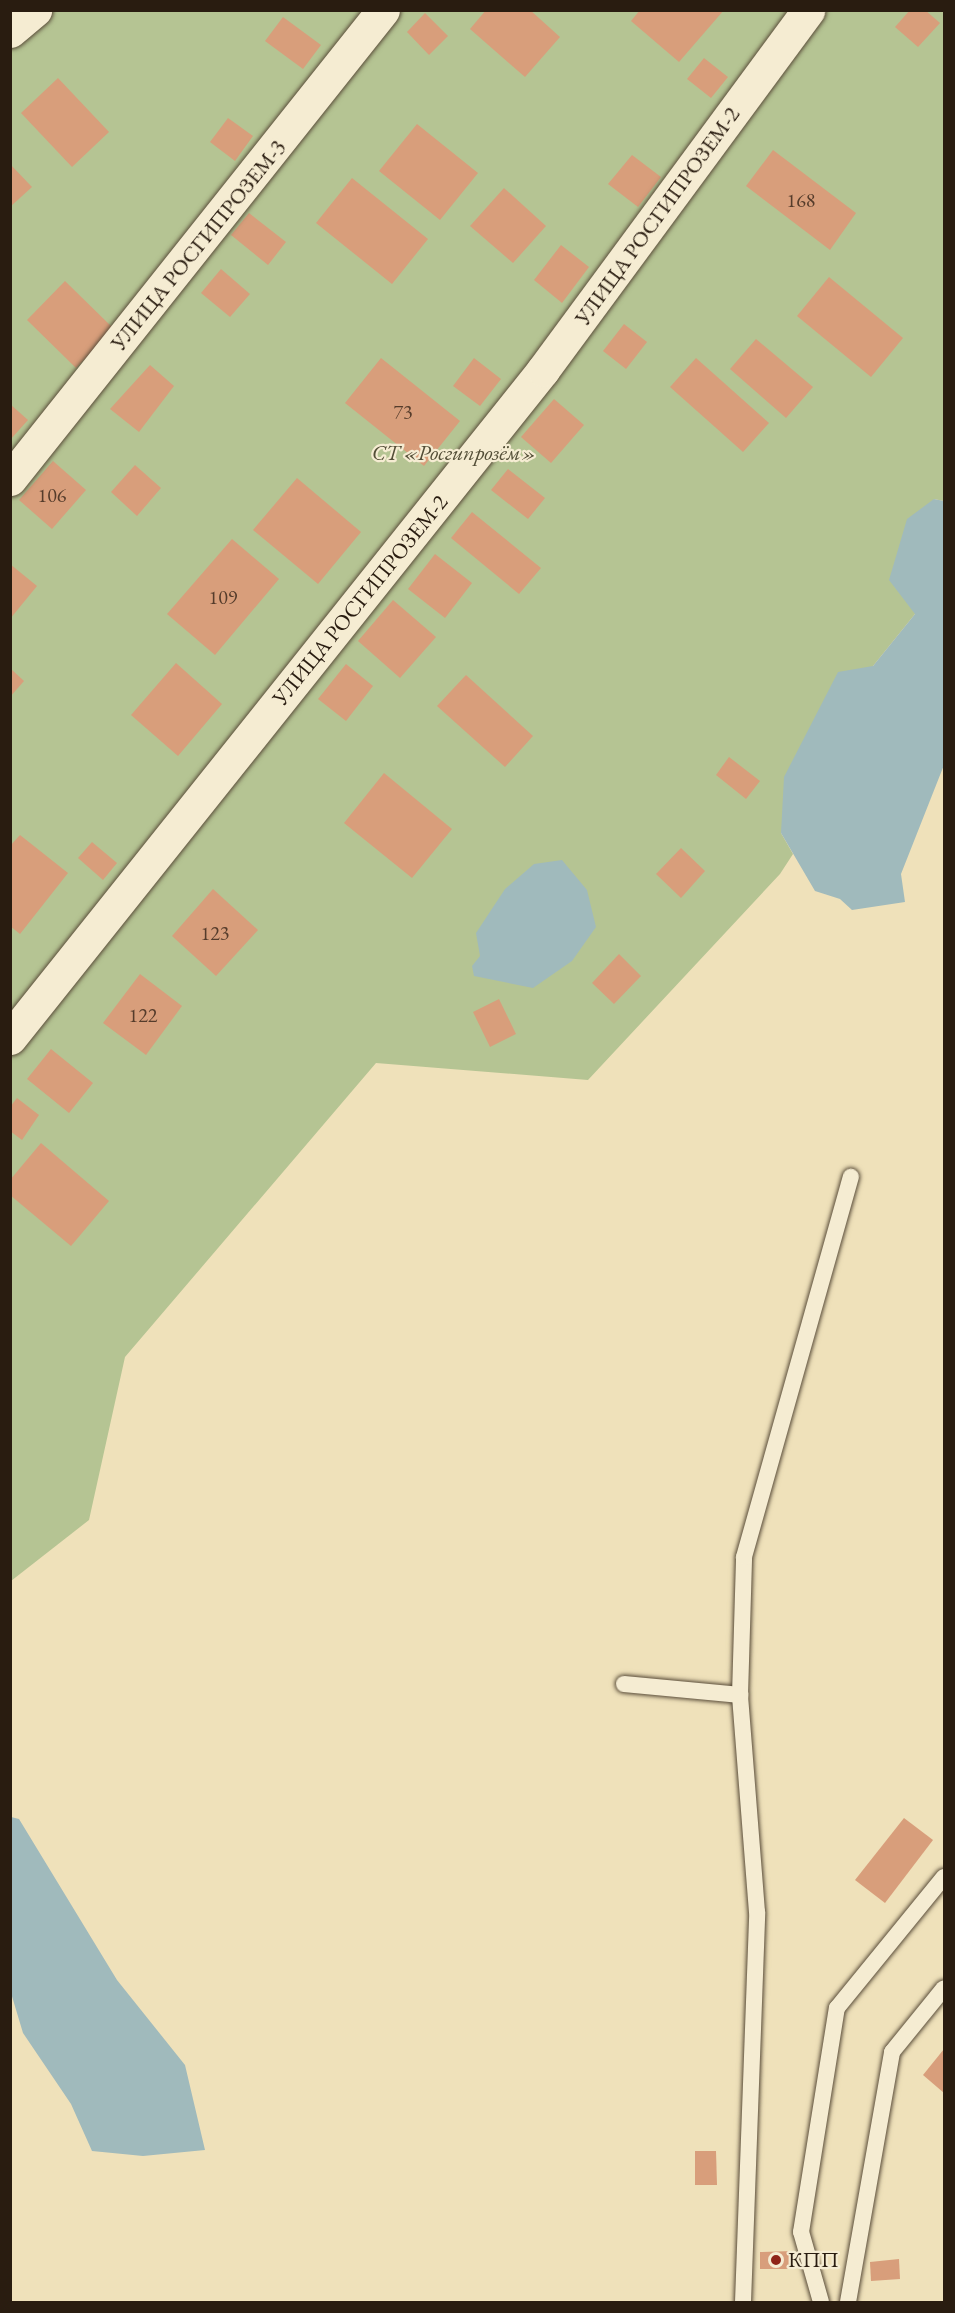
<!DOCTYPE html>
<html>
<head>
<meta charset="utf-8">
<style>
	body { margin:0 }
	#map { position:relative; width:955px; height:2313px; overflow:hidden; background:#efe1ba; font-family:"EB Garamond",serif }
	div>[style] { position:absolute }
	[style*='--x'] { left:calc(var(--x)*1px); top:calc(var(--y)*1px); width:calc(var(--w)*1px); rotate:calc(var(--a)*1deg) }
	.green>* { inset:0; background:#b5c493 }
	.water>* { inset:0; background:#a0babc }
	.building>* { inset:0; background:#d89e7b }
	.roads { filter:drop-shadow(0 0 2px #5a4d3a) drop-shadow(0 0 2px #5a4d3a) }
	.service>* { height:16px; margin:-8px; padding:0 8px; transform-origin:8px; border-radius:8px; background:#f5ecd2 }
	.minor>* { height:33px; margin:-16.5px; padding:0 16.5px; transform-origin:16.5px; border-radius:16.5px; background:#f5ecd2 }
	.dots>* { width:16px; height:16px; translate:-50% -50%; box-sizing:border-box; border:3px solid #f5ecd2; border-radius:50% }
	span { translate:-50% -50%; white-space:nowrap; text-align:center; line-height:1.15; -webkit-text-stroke:4.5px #f5ecd2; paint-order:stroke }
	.number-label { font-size:20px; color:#553c2b }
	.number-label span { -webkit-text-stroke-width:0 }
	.street-label { font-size:22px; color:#291c10 }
	.park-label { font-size:22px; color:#534e37; font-style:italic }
	.poi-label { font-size:22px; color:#291c10 }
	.left { translate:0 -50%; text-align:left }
	.frame { position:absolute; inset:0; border:12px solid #291c10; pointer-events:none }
</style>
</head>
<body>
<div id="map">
	<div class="green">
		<div style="clip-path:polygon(11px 11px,944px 11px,944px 501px,934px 499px,915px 614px,873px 666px,781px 833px,793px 854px,780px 874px,588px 1080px,376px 1063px,125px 1357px,89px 1520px,11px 1581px)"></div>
	</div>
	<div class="water">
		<div style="clip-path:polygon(934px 499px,944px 501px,944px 765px,901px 874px,905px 902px,852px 910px,840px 899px,815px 891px,781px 833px,784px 777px,838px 672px,873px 666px,915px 614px,889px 580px,907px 519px)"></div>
		<div style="clip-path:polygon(562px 860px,587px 890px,596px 927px,572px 961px,533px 988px,474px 976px,472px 966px,480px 956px,476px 933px,505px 889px,534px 864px)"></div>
		<div style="clip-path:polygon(11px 1817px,19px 1819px,117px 1980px,185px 2065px,205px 2150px,143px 2156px,92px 2151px,71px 2104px,23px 2033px,11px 1993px)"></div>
	</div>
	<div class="building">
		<div style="clip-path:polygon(486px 10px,530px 10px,560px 37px,525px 77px,470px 29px)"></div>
		<div style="clip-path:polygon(640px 10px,724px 10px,679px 62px,631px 21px)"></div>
		<div style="clip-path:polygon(910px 10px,925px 10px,940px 23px,918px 47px,895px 27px)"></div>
		<div style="clip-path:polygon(425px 13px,448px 36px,429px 55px,407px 32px)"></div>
		<div style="clip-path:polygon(283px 17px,321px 45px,303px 69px,265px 41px)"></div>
		<div style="clip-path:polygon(704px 58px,728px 77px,711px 98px,687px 79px)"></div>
		<div style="clip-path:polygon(58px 78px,109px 132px,72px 167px,21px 113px)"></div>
		<div style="clip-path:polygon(228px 118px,253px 136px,235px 161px,210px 142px)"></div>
		<div style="clip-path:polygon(417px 124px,478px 173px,440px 220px,379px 171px)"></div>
		<div style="clip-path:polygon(773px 150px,856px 213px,830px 250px,746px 186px)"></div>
		<div style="clip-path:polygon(632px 155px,661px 177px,638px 207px,608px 184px)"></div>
		<div style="clip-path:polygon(10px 164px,32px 187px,10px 207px)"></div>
		<div style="clip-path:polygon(352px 178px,428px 239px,392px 284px,316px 223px)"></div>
		<div style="clip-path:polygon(504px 188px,546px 226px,513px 263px,470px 226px)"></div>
		<div style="clip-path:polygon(249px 213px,286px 242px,268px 265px,231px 235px)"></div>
		<div style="clip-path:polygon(561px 245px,589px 267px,562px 303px,534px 280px)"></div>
		<div style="clip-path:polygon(221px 269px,250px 294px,230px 317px,201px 293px)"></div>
		<div style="clip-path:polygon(829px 277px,903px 338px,871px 377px,797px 316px)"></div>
		<div style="clip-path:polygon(65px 281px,114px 329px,76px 368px,27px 320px)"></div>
		<div style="clip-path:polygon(624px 324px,647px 342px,626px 369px,603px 351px)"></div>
		<div style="clip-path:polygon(756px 339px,813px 387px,786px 418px,730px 369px)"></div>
		<div style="clip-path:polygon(381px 358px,460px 421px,424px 466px,345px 403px)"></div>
		<div style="clip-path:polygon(474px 358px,501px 379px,480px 406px,453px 386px)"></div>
		<div style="clip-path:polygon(696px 358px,769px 423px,743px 452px,670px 387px)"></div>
		<div style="clip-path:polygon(150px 365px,174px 386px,139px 432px,110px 409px)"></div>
		<div style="clip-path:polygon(554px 399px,584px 425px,551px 463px,521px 437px)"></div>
		<div style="clip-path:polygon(10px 404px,28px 420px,10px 440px)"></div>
		<div style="clip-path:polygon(53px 461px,86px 490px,52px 529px,19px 500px)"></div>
		<div style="clip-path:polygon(135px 465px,161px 488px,137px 516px,111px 492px)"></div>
		<div style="clip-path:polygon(508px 469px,545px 498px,528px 519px,491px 490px)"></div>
		<div style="clip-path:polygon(297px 478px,361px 532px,318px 584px,253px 530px)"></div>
		<div style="clip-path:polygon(472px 512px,541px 568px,519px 594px,451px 538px)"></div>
		<div style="clip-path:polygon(232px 539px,279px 579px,215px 655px,167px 614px)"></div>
		<div style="clip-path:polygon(435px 554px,472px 583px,445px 618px,408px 589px)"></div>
		<div style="clip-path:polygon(10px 564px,37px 586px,10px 619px)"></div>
		<div style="clip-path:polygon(393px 600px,436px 637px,400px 678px,358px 641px)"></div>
		<div style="clip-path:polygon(176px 663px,222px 704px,178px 756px,131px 715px)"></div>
		<div style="clip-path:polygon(346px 664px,373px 686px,346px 721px,318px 699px)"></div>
		<div style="clip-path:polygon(10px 668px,24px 681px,10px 697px)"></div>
		<div style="clip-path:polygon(466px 675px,533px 736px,505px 767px,437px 706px)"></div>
		<div style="clip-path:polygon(729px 757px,760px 781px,746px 799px,716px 775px)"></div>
		<div style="clip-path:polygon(384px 773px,452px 829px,412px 878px,344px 823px)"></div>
		<div style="clip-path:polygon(20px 835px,68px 873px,20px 934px,10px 926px,10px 846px)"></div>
		<div style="clip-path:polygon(92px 842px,117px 863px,103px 880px,78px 858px)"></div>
		<div style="clip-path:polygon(681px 848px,705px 871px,681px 898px,656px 874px)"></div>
		<div style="clip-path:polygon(213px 889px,258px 930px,216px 976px,172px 936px)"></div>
		<div style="clip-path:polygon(619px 954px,641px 976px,614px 1004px,592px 983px)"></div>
		<div style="clip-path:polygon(140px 974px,182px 1006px,146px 1055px,103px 1023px)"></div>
		<div style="clip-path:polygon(499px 999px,516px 1034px,490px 1047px,473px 1012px)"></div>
		<div style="clip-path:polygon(51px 1049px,93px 1083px,69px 1113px,27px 1079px)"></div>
		<div style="clip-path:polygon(17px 1098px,39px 1115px,22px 1140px,10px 1131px,10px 1107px)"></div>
		<div style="clip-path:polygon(41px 1143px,109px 1201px,71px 1246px,10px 1195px,10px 1180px)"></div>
		<div style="clip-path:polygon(904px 1818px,933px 1840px,885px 1903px,855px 1880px)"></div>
		<div style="clip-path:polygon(944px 2049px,944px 2093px,923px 2075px)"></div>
		<div style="clip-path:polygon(695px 2151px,716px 2151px,717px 2185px,695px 2185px)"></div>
		<div style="clip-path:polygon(792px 2251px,793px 2269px,760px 2269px,760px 2252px)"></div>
		<div style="clip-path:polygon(899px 2259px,900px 2279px,871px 2281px,870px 2262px)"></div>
	</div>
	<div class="roads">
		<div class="service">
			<div style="--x:624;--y:1684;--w:117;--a:5.4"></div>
			<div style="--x:743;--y:2302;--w:390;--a:-87.9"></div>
			<div style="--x:757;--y:1912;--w:218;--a:-94.5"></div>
			<div style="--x:740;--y:1695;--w:138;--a:-88.3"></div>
			<div style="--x:744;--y:1557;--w:395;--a:-74.3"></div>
			<div style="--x:821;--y:2302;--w:73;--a:-105.9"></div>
			<div style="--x:801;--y:2232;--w:227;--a:-80.9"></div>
			<div style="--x:837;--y:2008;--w:169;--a:-50.8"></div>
			<div style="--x:848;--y:2302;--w:254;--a:-80"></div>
			<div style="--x:892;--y:2052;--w:82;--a:-50.9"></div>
		</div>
		<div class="minor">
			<div style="--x:10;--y:31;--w:33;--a:-40"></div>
			<div style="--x:10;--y:479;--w:599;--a:-51.5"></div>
			<div style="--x:10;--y:1038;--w:855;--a:-51.41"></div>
			<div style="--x:543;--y:370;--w:447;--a:-53.6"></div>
		</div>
	</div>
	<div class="dots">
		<div style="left:776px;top:2260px;background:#8f2418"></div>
	</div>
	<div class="number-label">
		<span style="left:801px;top:200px">168</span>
		<span style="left:403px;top:412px">73</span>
		<span style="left:52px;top:495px">106</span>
		<span style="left:223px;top:597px">109</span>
		<span style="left:215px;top:933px">123</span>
		<span style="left:143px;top:1015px">122</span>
	</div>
	<div class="street-label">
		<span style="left:657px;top:216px;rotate:-54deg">УЛИЦА РОСГИПРОЗЕМ-2</span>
		<span style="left:198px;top:245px;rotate:-51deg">УЛИЦА РОСГИПРОЗЕМ-3</span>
		<span style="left:360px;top:600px;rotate:-51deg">УЛИЦА РОСГИПРОЗЕМ-2</span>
	</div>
	<div class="park-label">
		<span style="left:454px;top:453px">СТ «Росгипрозём»</span>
	</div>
	<div class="poi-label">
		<span class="left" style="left:788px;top:2260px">КПП</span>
	</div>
	<div class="frame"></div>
</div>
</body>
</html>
